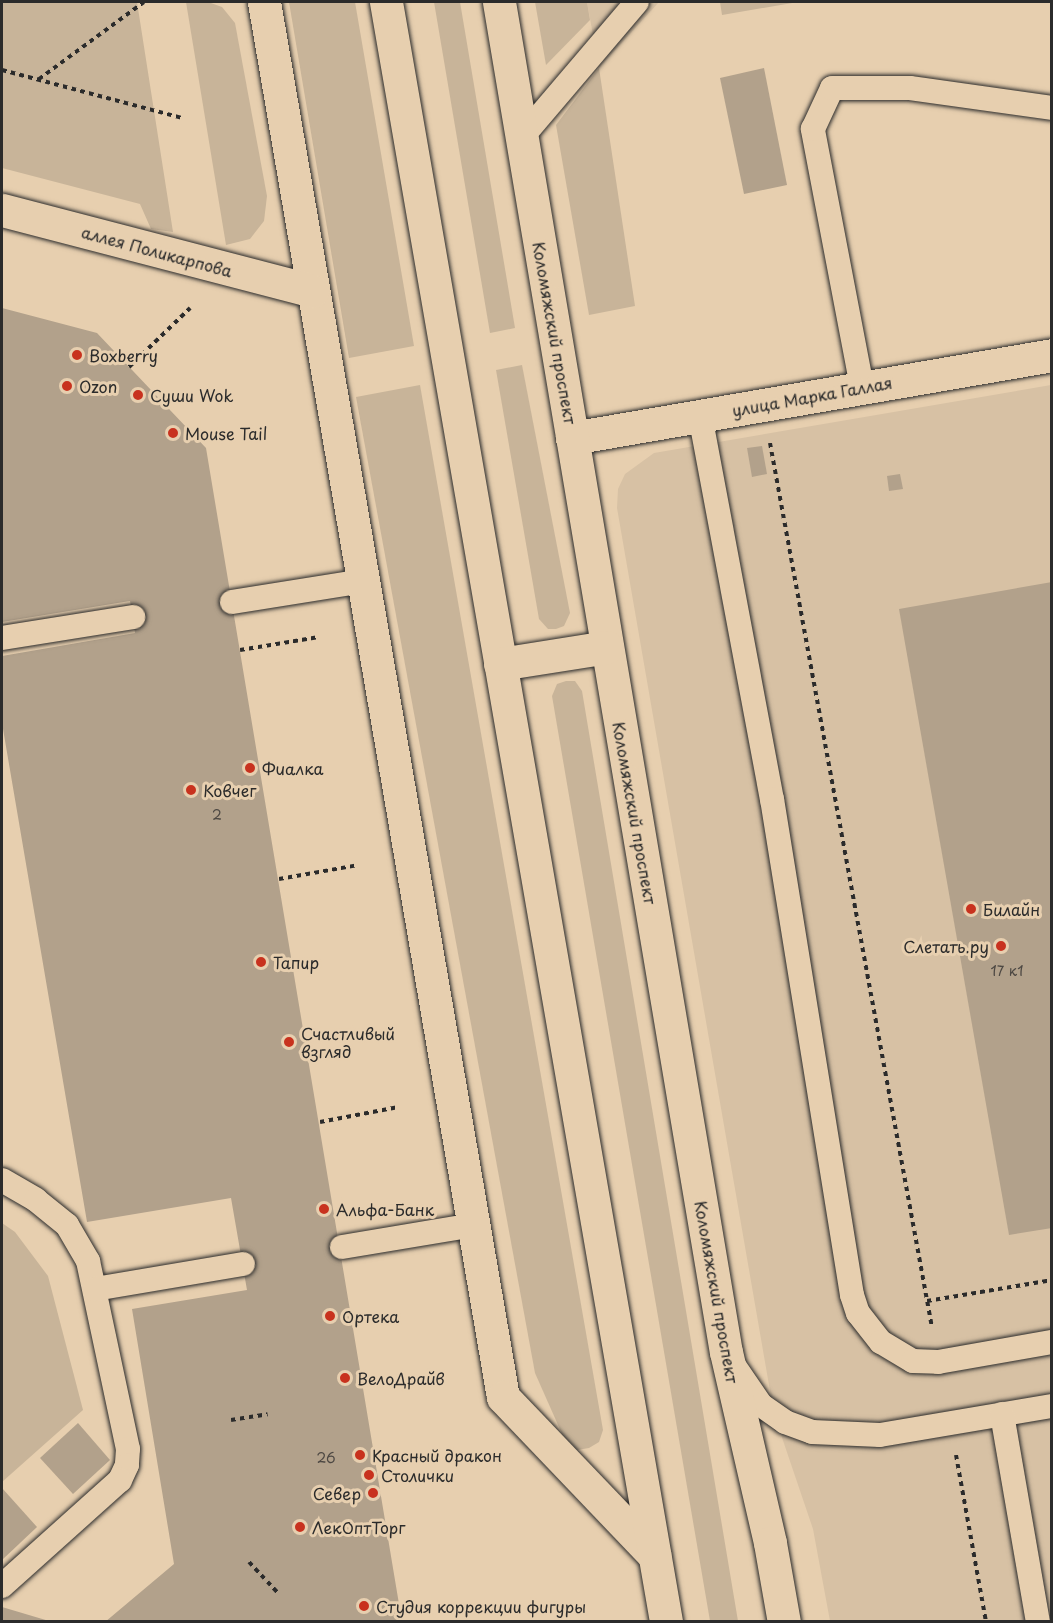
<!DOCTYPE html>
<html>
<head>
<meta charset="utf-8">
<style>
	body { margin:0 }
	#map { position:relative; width:1053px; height:1623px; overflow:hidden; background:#e7cfaf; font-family:"Playpen Sans",sans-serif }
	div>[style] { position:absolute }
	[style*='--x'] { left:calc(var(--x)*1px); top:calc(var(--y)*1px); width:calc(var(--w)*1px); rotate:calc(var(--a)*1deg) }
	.built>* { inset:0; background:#d7c1a4 }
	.green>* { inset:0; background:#c8b499 }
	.building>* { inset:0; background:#b2a18b }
	.path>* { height:4px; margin-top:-2px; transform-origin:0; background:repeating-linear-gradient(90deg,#2b2b2b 0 4.5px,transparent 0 9px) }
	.roads { filter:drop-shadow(0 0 2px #2b2b2b) drop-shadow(0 0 2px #2b2b2b) }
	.lane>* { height:24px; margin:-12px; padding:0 12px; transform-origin:12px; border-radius:12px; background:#e7cfaf }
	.street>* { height:33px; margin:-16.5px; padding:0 16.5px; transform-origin:16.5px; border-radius:16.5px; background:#e7cfaf }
	.primary>* { height:33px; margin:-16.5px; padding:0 16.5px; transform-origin:16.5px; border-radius:16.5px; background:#e7cfaf }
	.dots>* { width:16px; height:16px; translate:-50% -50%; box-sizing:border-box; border:3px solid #e7cfaf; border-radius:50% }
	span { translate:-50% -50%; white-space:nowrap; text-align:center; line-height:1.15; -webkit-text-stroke:6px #e7cfaf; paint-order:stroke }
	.number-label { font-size:14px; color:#4d4843 }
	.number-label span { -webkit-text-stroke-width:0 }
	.street-label { font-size:16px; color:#2b2b2b }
	.poi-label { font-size:16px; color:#2b2b2b }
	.left { translate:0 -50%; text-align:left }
	.right { translate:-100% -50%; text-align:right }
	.frame { position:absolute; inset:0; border:3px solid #2b2b2b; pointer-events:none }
</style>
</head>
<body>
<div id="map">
	<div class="built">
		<div style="clip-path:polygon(587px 2px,659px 2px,599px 68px)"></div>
		<div style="clip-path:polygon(1051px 385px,1051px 1621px,830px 1621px,813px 1529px,774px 1414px,617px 508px,618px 489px,625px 474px,654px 453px)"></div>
	</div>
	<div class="green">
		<div style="clip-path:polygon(2px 2px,137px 2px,173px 232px,151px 229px,140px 204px,2px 168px)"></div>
		<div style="clip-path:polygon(186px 2px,208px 2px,222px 7px,235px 23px,267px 196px,264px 221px,250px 239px,226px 245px)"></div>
		<div style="clip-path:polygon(289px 2px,355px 2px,414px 346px,349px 358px)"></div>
		<div style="clip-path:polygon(434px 2px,460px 2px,515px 328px,490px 333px)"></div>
		<div style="clip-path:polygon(535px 2px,587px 2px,590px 20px,546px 65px)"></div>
		<div style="clip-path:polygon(720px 2px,798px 2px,722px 15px)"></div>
		<div style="clip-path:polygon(599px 68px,635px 306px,589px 315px,556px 125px)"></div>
		<div style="clip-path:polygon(522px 365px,570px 613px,564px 626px,556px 629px,548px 629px,539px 619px,496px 370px)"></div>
		<div style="clip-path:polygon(420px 385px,603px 1430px,599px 1442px,589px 1448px,577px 1450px,566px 1443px,535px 1373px,356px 397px)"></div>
		<div style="clip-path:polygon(566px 681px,575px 681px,582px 691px,738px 1621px,710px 1621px,552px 696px,557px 684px)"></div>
		<div style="clip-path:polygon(2px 1223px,15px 1232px,48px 1276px,83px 1410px,2px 1482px)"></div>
	</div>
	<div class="building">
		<div style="clip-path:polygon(764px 68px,787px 185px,744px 194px,720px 78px)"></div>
		<div style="clip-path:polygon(2px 308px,97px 333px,206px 448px,402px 1622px,105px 1622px,174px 1564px,132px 1309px,247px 1290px,231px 1198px,87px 1222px,2px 723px,2px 656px,135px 633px,130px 601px,2px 622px)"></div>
		<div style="clip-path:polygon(762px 446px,767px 474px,752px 477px,747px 448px)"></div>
		<div style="clip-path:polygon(900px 474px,903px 489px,889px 491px,887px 476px)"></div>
		<div style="clip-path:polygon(1052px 582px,1052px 1228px,1009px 1235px,899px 609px)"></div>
		<div style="clip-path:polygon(78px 1423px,110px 1460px,73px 1494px,40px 1458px)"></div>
		<div style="clip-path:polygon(2px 1488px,37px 1527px,2px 1560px)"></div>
		<div style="clip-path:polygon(2px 1607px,49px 1621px,49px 1622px,2px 1622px)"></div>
	</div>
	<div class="path">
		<div style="--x:2;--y:70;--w:187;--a:14.9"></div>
		<div style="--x:39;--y:79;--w:130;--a:-36.3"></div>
		<div style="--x:129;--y:367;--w:85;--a:-44"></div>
		<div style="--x:770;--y:443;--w:899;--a:79.62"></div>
		<div style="--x:240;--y:650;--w:80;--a:-9.3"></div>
		<div style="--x:279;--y:879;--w:80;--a:-10"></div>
		<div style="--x:320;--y:1122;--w:80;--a:-10.8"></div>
		<div style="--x:927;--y:1301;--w:127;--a:-9.5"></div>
		<div style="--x:231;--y:1420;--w:37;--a:-9"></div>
		<div style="--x:956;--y:1455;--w:170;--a:79.8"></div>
		<div style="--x:249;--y:1562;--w:41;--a:47"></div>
	</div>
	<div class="roads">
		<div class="lane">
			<div style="--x:522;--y:137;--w:177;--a:-49.6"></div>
			<div style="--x:862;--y:387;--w:263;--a:-100.8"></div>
			<div style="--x:813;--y:129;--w:45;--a:-65.1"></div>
			<div style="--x:832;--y:88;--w:78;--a:0"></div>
			<div style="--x:910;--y:88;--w:143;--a:8"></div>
			<div style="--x:700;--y:415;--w:391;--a:79.4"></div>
			<div style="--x:772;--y:799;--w:502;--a:80.84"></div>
			<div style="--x:852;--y:1295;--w:19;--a:72"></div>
			<div style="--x:858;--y:1313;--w:37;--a:52"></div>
			<div style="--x:881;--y:1342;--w:37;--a:31"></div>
			<div style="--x:913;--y:1361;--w:25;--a:2"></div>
			<div style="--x:938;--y:1362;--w:116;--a:-10"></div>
			<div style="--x:232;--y:602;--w:133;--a:-9.1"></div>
			<div style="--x:2;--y:638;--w:133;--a:-9.1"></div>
			<div style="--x:2;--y:1180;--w:39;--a:30"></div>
			<div style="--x:36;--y:1200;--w:40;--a:39"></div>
			<div style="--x:67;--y:1225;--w:42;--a:59.7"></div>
			<div style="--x:88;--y:1261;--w:192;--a:78"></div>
			<div style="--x:128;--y:1449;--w:16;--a:94"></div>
			<div style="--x:127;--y:1465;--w:17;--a:115"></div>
			<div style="--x:120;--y:1480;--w:159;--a:138.1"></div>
			<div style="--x:342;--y:1247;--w:133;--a:-9.5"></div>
			<div style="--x:95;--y:1289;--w:150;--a:-9.6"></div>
			<div style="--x:735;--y:1367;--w:46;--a:55.6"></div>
			<div style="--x:761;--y:1405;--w:29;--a:35"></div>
			<div style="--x:785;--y:1422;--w:29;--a:20"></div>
			<div style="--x:812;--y:1432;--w:68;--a:2.5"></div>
			<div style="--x:880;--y:1435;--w:174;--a:-9.6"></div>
			<div style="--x:1002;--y:1414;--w:211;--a:80.2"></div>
		</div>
		<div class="street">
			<div style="--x:264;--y:2;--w:1415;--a:80.28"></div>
			<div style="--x:503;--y:1397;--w:219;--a:46.3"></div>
			<div style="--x:2;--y:210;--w:321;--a:14.6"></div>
			<div style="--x:572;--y:438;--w:487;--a:-9.8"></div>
		</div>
		<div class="primary">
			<div style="--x:386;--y:2;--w:1644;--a:80.19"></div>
			<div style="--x:499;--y:2;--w:1369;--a:80.46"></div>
			<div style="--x:726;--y:1352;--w:196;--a:77"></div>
			<div style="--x:770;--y:1543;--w:80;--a:80"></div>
			<div style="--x:500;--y:664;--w:108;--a:-9"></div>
		</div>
	</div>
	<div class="dots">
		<div style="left:77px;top:355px;background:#c8321e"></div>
		<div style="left:67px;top:386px;background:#c8321e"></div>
		<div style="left:138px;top:395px;background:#c8321e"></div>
		<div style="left:173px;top:433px;background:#c8321e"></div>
		<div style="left:250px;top:768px;background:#c8321e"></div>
		<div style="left:191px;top:790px;background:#c8321e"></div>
		<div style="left:971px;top:909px;background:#c8321e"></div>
		<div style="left:1001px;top:946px;background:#c8321e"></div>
		<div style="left:261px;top:962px;background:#c8321e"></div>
		<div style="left:289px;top:1042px;background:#c8321e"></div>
		<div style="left:324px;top:1209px;background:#c8321e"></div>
		<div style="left:330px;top:1316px;background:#c8321e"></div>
		<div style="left:345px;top:1378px;background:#c8321e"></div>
		<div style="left:360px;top:1455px;background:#c8321e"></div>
		<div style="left:369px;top:1475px;background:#c8321e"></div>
		<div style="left:373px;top:1493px;background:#c8321e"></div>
		<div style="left:300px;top:1527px;background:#c8321e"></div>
		<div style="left:364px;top:1606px;background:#c8321e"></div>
	</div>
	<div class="number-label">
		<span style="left:217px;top:815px">2</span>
		<span style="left:1007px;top:971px">17 к1</span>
		<span style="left:326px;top:1458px">26</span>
	</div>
	<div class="street-label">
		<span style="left:157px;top:251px;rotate:15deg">аллея Поликарпова</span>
		<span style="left:555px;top:333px;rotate:80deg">Коломяжский проспект</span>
		<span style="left:812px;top:396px;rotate:-10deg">улица Марка Галлая</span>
		<span style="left:635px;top:813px;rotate:80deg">Коломяжский проспект</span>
		<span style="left:717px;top:1292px;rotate:80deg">Коломяжский проспект</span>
	</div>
	<div class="poi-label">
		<span class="left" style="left:89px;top:355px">Boxberry</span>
		<span class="left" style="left:79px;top:386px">Ozon</span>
		<span class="left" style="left:150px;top:395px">Суши Wok</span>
		<span class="left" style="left:185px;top:433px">Mouse Tail</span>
		<span class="left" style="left:262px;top:768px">Фиалка</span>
		<span class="left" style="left:203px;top:790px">Ковчег</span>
		<span class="left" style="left:983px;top:909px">Билайн</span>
		<span class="right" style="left:989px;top:946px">Слетать.ру</span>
		<span class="left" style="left:273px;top:962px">Тапир</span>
		<span class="left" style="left:301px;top:1042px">Счастливый<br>взгляд</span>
		<span class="left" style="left:336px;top:1209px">Альфа-Банк</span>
		<span class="left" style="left:342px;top:1316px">Ортека</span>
		<span class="left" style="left:357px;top:1378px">ВелоДрайв</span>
		<span class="left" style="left:372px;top:1455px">Красный дракон</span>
		<span class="left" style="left:381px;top:1475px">Столички</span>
		<span class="right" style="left:361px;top:1493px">Север</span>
		<span class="left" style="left:312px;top:1527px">ЛекОптТорг</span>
		<span class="left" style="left:376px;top:1606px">Студия коррекции фигуры</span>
	</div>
	<div class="frame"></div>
</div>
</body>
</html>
